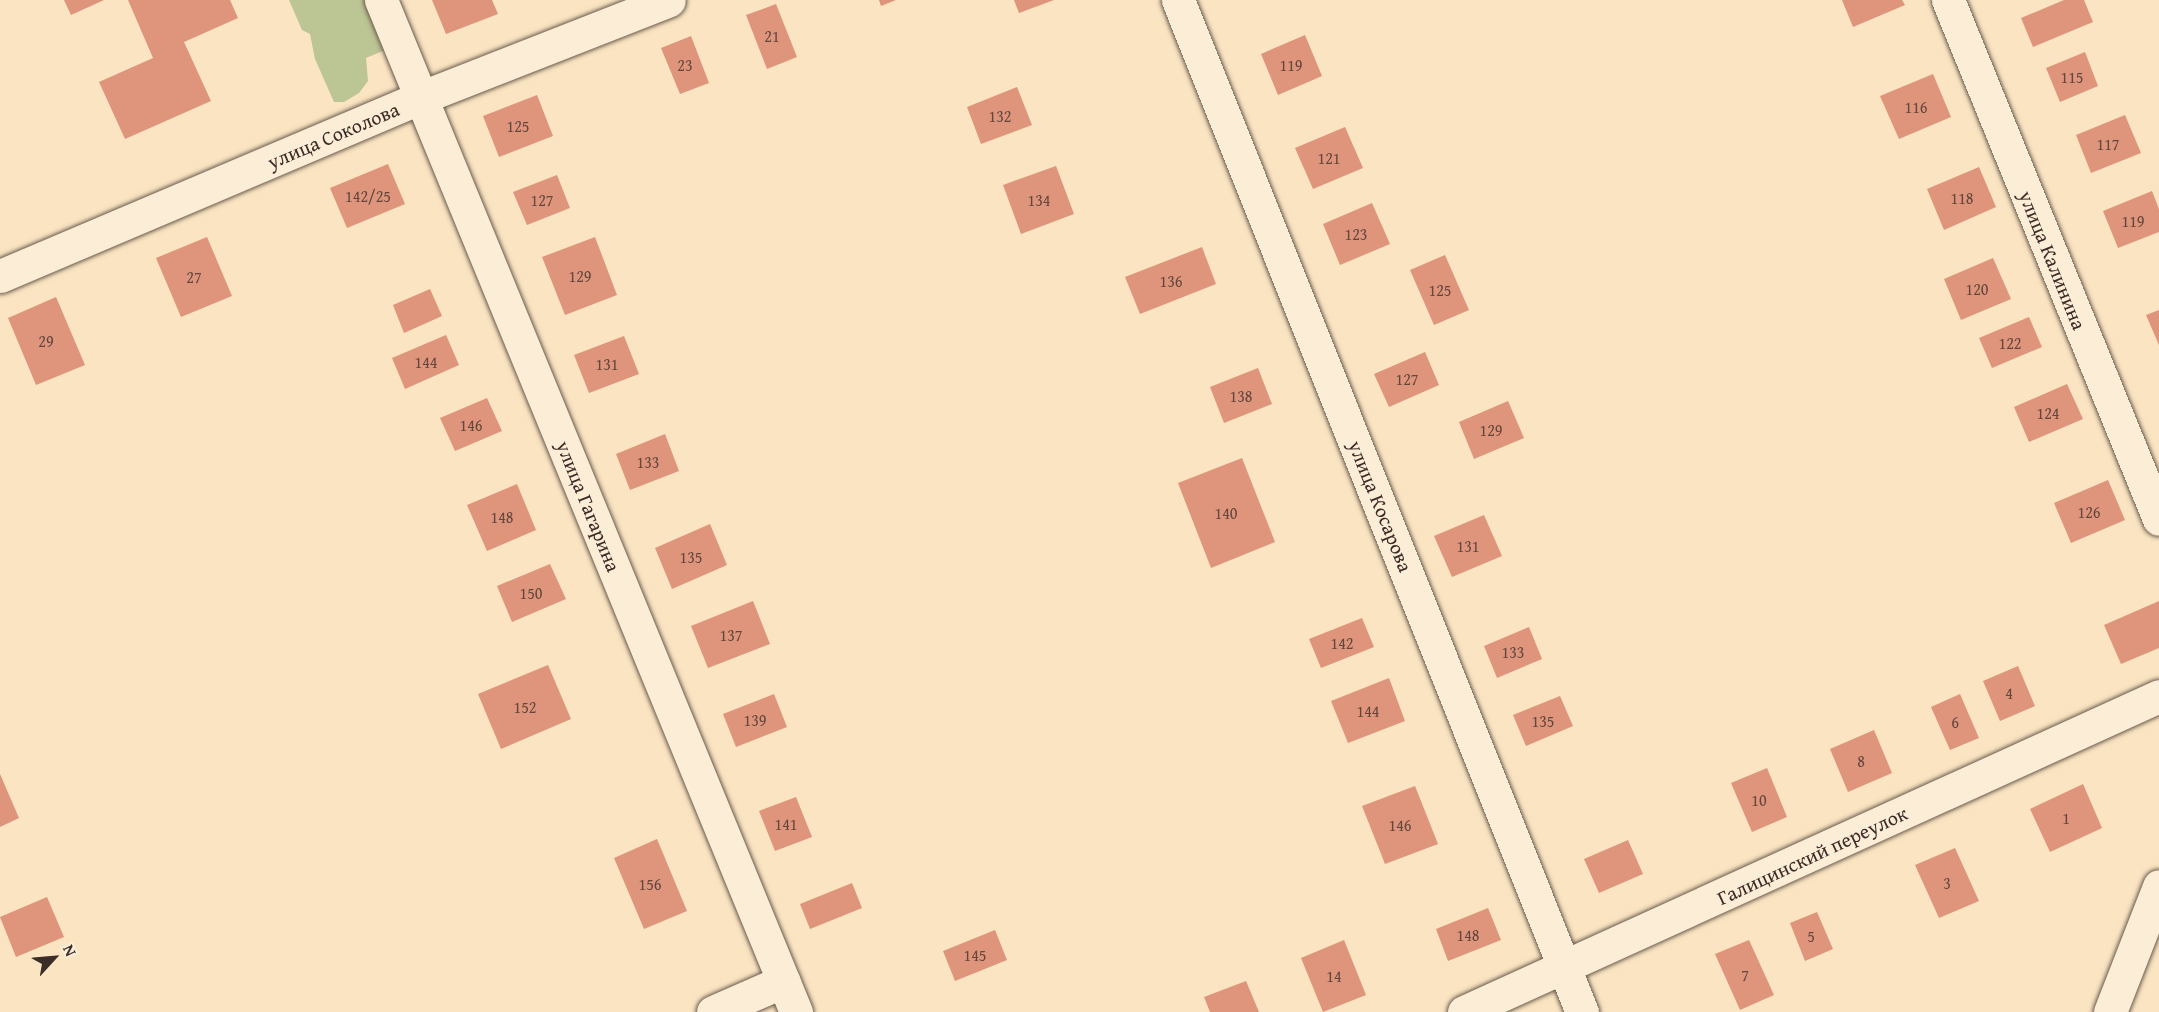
<!DOCTYPE html>
<html>
<head>
<meta charset="utf-8">
<style>
	body { margin:0 }
	#map { position:relative; width:2159px; height:1012px; overflow:hidden; background:#fae4c1; font-family:"Gentium Book Plus",serif }
	div>[style] { position:absolute }
	[style*='--x'] { left:calc(var(--x)*1px); top:calc(var(--y)*1px); width:calc(var(--w)*1px); rotate:calc(var(--a)*1deg) }
	.green>* { inset:0; background:#bcc594 }
	.building>* { inset:0; background:#df947c }
	.roads { filter:drop-shadow(0 0 2px #6a5b4e) drop-shadow(0 0 2px #6a5b4e) }
	.minor>* { height:33px; margin:-16.5px; padding:0 16.5px; transform-origin:16.5px; border-radius:16.5px; background:#fcedd7 }
	span { translate:-50% -50%; white-space:nowrap; text-align:center; line-height:1.15; -webkit-text-stroke:5px #fcedd7; paint-order:stroke }
	.number-label { font-size:16px; color:#63473d }
	.number-label span { -webkit-text-stroke-width:0 }
	.street-label { font-size:20px; color:#3a2d28 }
	.north { position:absolute; left:24px; top:928px; width:60px; height:60px; -webkit-text-stroke:4px #fcedd7; paint-order:stroke; rotate:64deg; font-size:16px; font-weight:700; line-height:24px; text-align:center; color:#3a2d28 }
	.north::after { content:''; display:block; margin:auto; width:21px; height:27px; background:#3a2d28; clip-path:polygon(50% 0,100% 100%,50% 72%,0 100%) }
</style>
</head>
<body>
<div id="map">
	<div class="green">
		<div style="clip-path:polygon(289px 0,373px 0,385px 50px,366px 58px,368px 81px,359px 93px,344px 102px,334px 102px,315px 59px,310px 34px,302px 30px)"></div>
	</div>
	<div class="building">
		<div style="clip-path:polygon(64px 0,104px 0,71px 15px)"></div>
		<div style="clip-path:polygon(128px 0,230px 0,238px 18px,184px 42px,211px 101px,125px 139px,99px 82px,153px 58px)"></div>
		<div style="clip-path:polygon(432px 0,492px 0,498px 14px,446px 34px)"></div>
		<div style="clip-path:polygon(879px 0,896px 0,881px 6px)"></div>
		<div style="clip-path:polygon(1014px 0,1054px 0,1019px 13px)"></div>
		<div style="clip-path:polygon(1842px 0,1902px 0,1905px 5px,1853px 27px)"></div>
		<div style="clip-path:polygon(2064px 0,2084px 0,2093px 22px,2033px 47px,2021px 18px)"></div>
		<div style="clip-path:polygon(776px 4px,797px 57px,767px 69px,746px 15px)"></div>
		<div style="clip-path:polygon(1305px 35px,1322px 76px,1278px 95px,1261px 54px)"></div>
		<div style="clip-path:polygon(691px 36px,709px 83px,680px 94px,661px 48px)"></div>
		<div style="clip-path:polygon(2085px 52px,2098px 86px,2060px 102px,2046px 68px)"></div>
		<div style="clip-path:polygon(1933px 74px,1951px 117px,1899px 139px,1880px 96px)"></div>
		<div style="clip-path:polygon(1017px 87px,1032px 125px,981px 144px,967px 107px)"></div>
		<div style="clip-path:polygon(537px 95px,553px 136px,499px 157px,483px 116px)"></div>
		<div style="clip-path:polygon(2125px 115px,2141px 153px,2091px 173px,2076px 135px)"></div>
		<div style="clip-path:polygon(1345px 127px,1363px 168px,1313px 189px,1295px 148px)"></div>
		<div style="clip-path:polygon(388px 164px,405px 204px,347px 228px,330px 188px)"></div>
		<div style="clip-path:polygon(1056px 166px,1074px 214px,1021px 234px,1003px 185px)"></div>
		<div style="clip-path:polygon(1979px 167px,1996px 207px,1944px 230px,1927px 189px)"></div>
		<div style="clip-path:polygon(557px 175px,570px 208px,527px 225px,513px 192px)"></div>
		<div style="clip-path:polygon(2152px 191px,2159px 209px,2159px 232px,2118px 248px,2103px 211px)"></div>
		<div style="clip-path:polygon(1372px 203px,1390px 244px,1340px 265px,1323px 224px)"></div>
		<div style="clip-path:polygon(207px 237px,232px 296px,181px 317px,156px 258px)"></div>
		<div style="clip-path:polygon(595px 237px,617px 295px,565px 315px,542px 257px)"></div>
		<div style="clip-path:polygon(1202px 247px,1216px 284px,1140px 314px,1125px 277px)"></div>
		<div style="clip-path:polygon(1445px 255px,1469px 310px,1434px 325px,1410px 270px)"></div>
		<div style="clip-path:polygon(1993px 258px,2011px 299px,1961px 320px,1944px 279px)"></div>
		<div style="clip-path:polygon(430px 289px,442px 316px,404px 333px,393px 305px)"></div>
		<div style="clip-path:polygon(56px 297px,85px 365px,36px 385px,8px 318px)"></div>
		<div style="clip-path:polygon(2159px 310px,2159px 345px,2146px 315px)"></div>
		<div style="clip-path:polygon(2029px 317px,2042px 347px,1992px 368px,1979px 338px)"></div>
		<div style="clip-path:polygon(446px 335px,459px 365px,405px 389px,392px 358px)"></div>
		<div style="clip-path:polygon(624px 336px,639px 374px,589px 393px,574px 355px)"></div>
		<div style="clip-path:polygon(1425px 352px,1439px 385px,1389px 407px,1374px 374px)"></div>
		<div style="clip-path:polygon(1258px 368px,1272px 404px,1224px 423px,1210px 387px)"></div>
		<div style="clip-path:polygon(2067px 384px,2083px 419px,2029px 442px,2014px 407px)"></div>
		<div style="clip-path:polygon(487px 398px,502px 431px,455px 451px,440px 418px)"></div>
		<div style="clip-path:polygon(1508px 401px,1524px 438px,1474px 459px,1459px 422px)"></div>
		<div style="clip-path:polygon(665px 434px,679px 471px,630px 490px,616px 454px)"></div>
		<div style="clip-path:polygon(1242px 458px,1275px 542px,1211px 568px,1178px 483px)"></div>
		<div style="clip-path:polygon(2108px 480px,2125px 520px,2071px 543px,2054px 503px)"></div>
		<div style="clip-path:polygon(517px 484px,536px 530px,487px 551px,467px 505px)"></div>
		<div style="clip-path:polygon(1484px 515px,1502px 556px,1452px 577px,1434px 536px)"></div>
		<div style="clip-path:polygon(710px 524px,727px 565px,672px 589px,655px 548px)"></div>
		<div style="clip-path:polygon(550px 564px,566px 599px,512px 622px,497px 586px)"></div>
		<div style="clip-path:polygon(753px 601px,770px 644px,708px 668px,691px 626px)"></div>
		<div style="clip-path:polygon(2159px 601px,2159px 648px,2121px 664px,2104px 625px)"></div>
		<div style="clip-path:polygon(1362px 618px,1374px 647px,1321px 668px,1309px 639px)"></div>
		<div style="clip-path:polygon(1529px 627px,1542px 659px,1497px 678px,1484px 646px)"></div>
		<div style="clip-path:polygon(548px 665px,571px 719px,501px 749px,478px 694px)"></div>
		<div style="clip-path:polygon(2018px 666px,2035px 706px,2000px 721px,1983px 681px)"></div>
		<div style="clip-path:polygon(1389px 678px,1405px 721px,1348px 743px,1331px 701px)"></div>
		<div style="clip-path:polygon(774px 694px,787px 727px,736px 747px,723px 714px)"></div>
		<div style="clip-path:polygon(1960px 694px,1979px 738px,1950px 750px,1931px 707px)"></div>
		<div style="clip-path:polygon(1560px 696px,1573px 726px,1526px 746px,1513px 715px)"></div>
		<div style="clip-path:polygon(1874px 730px,1892px 773px,1848px 792px,1830px 749px)"></div>
		<div style="clip-path:polygon(1767px 768px,1787px 817px,1752px 832px,1731px 783px)"></div>
		<div style="clip-path:polygon(0 774px,19px 818px,0 827px)"></div>
		<div style="clip-path:polygon(2083px 784px,2102px 828px,2050px 852px,2030px 809px)"></div>
		<div style="clip-path:polygon(1415px 786px,1438px 844px,1385px 864px,1362px 806px)"></div>
		<div style="clip-path:polygon(796px 797px,812px 837px,775px 851px,759px 811px)"></div>
		<div style="clip-path:polygon(657px 839px,687px 911px,644px 929px,614px 858px)"></div>
		<div style="clip-path:polygon(1628px 840px,1643px 874px,1599px 893px,1584px 859px)"></div>
		<div style="clip-path:polygon(1955px 848px,1979px 901px,1939px 918px,1915px 865px)"></div>
		<div style="clip-path:polygon(852px 883px,862px 908px,810px 929px,800px 904px)"></div>
		<div style="clip-path:polygon(47px 897px,64px 937px,16px 957px,0 917px)"></div>
		<div style="clip-path:polygon(1488px 908px,1501px 940px,1448px 961px,1436px 929px)"></div>
		<div style="clip-path:polygon(1817px 912px,1833px 949px,1805px 961px,1790px 923px)"></div>
		<div style="clip-path:polygon(995px 930px,1007px 960px,955px 981px,943px 951px)"></div>
		<div style="clip-path:polygon(1344px 940px,1366px 995px,1323px 1012px,1301px 958px)"></div>
		<div style="clip-path:polygon(1749px 940px,1774px 995px,1740px 1010px,1715px 954px)"></div>
		<div style="clip-path:polygon(1246px 981px,1259px 1012px,1210px 1012px,1204px 997px)"></div>
	</div>
	<div class="roads">
		<div class="minor">
			<div style="--x:381;--y:0;--w:1094;--a:67.7"></div>
			<div style="--x:1178;--y:0;--w:1090;--a:68.24"></div>
			<div style="--x:1948;--y:0;--w:560;--a:67.88"></div>
			<div style="--x:0;--y:276;--w:458;--a:-23"></div>
			<div style="--x:422;--y:97;--w:265;--a:-21.4"></div>
			<div style="--x:713;--y:1012;--w:77;--a:-23.6"></div>
			<div style="--x:1464;--y:1012;--w:763;--a:-24.45"></div>
			<div style="--x:2110;--y:1012;--w:135;--a:-68.7"></div>
		</div>
	</div>
	<div class="number-label">
		<span style="left:772px;top:36px">21</span>
		<span style="left:685px;top:65px">23</span>
		<span style="left:1291px;top:65px">119</span>
		<span style="left:2072px;top:77px">115</span>
		<span style="left:1916px;top:107px">116</span>
		<span style="left:1000px;top:116px">132</span>
		<span style="left:518px;top:126px">125</span>
		<span style="left:2108px;top:144px">117</span>
		<span style="left:1329px;top:158px">121</span>
		<span style="left:368px;top:196px">142/25</span>
		<span style="left:1962px;top:198px">118</span>
		<span style="left:542px;top:200px">127</span>
		<span style="left:1039px;top:200px">134</span>
		<span style="left:2133px;top:221px">119</span>
		<span style="left:1356px;top:234px">123</span>
		<span style="left:580px;top:276px">129</span>
		<span style="left:194px;top:277px">27</span>
		<span style="left:1171px;top:281px">136</span>
		<span style="left:1977px;top:289px">120</span>
		<span style="left:1440px;top:290px">125</span>
		<span style="left:46px;top:341px">29</span>
		<span style="left:2010px;top:343px">122</span>
		<span style="left:426px;top:362px">144</span>
		<span style="left:607px;top:364px">131</span>
		<span style="left:1407px;top:379px">127</span>
		<span style="left:1241px;top:396px">138</span>
		<span style="left:2048px;top:413px">124</span>
		<span style="left:471px;top:425px">146</span>
		<span style="left:1491px;top:430px">129</span>
		<span style="left:648px;top:462px">133</span>
		<span style="left:2089px;top:512px">126</span>
		<span style="left:1226px;top:513px">140</span>
		<span style="left:502px;top:517px">148</span>
		<span style="left:1468px;top:546px">131</span>
		<span style="left:691px;top:557px">135</span>
		<span style="left:531px;top:593px">150</span>
		<span style="left:731px;top:635px">137</span>
		<span style="left:1342px;top:643px">142</span>
		<span style="left:1513px;top:652px">133</span>
		<span style="left:2009px;top:693px">4</span>
		<span style="left:525px;top:707px">152</span>
		<span style="left:1368px;top:711px">144</span>
		<span style="left:755px;top:720px">139</span>
		<span style="left:1543px;top:721px">135</span>
		<span style="left:1955px;top:722px">6</span>
		<span style="left:1861px;top:761px">8</span>
		<span style="left:1759px;top:800px">10</span>
		<span style="left:2066px;top:818px">1</span>
		<span style="left:786px;top:824px">141</span>
		<span style="left:1400px;top:825px">146</span>
		<span style="left:1947px;top:883px">3</span>
		<span style="left:650px;top:884px">156</span>
		<span style="left:1468px;top:935px">148</span>
		<span style="left:1811px;top:936px">5</span>
		<span style="left:975px;top:955px">145</span>
		<span style="left:1745px;top:975px">7</span>
		<span style="left:1334px;top:976px">14</span>
	</div>
	<div class="street-label">
		<span style="left:333px;top:135px;rotate:-23deg">улица Соколова</span>
		<span style="left:2053px;top:260px;rotate:68deg">улица Калинина</span>
		<span style="left:589px;top:506px;rotate:68deg">улица Гагарина</span>
		<span style="left:1381px;top:506px;rotate:68deg">улица Косарова</span>
		<span style="left:1812px;top:855px;rotate:-25deg">Галицинский переулок</span>
	</div>
	<div class="north">N</div>
</div>
</body>
</html>
